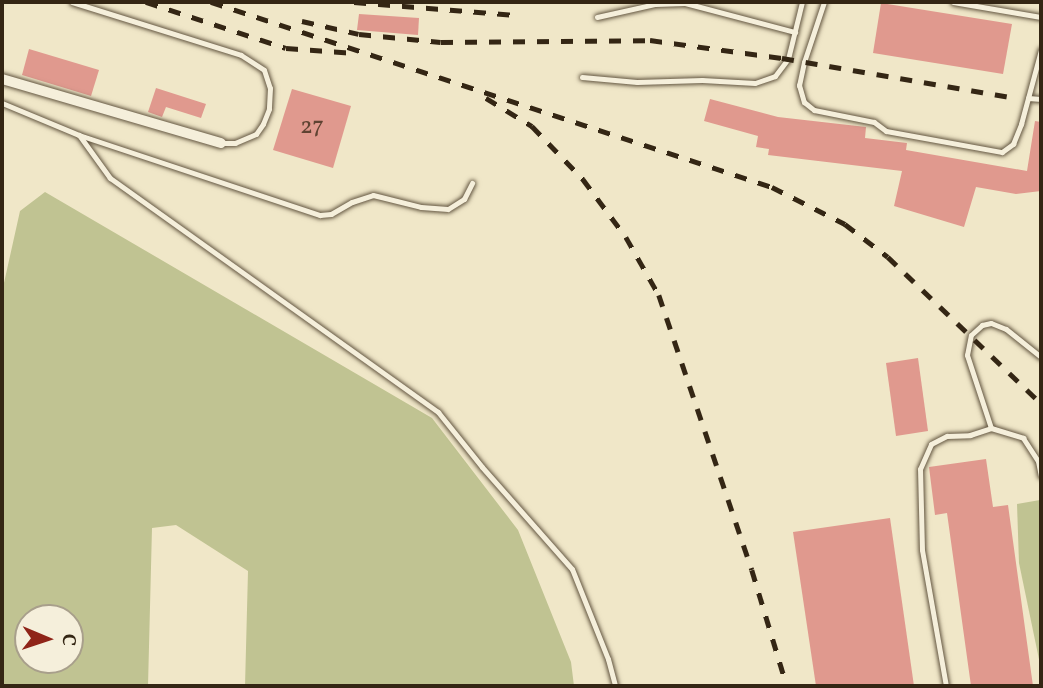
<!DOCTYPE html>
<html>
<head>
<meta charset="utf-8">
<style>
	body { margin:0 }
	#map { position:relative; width:1043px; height:688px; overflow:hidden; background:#f0e7c8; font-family:Vollkorn,serif }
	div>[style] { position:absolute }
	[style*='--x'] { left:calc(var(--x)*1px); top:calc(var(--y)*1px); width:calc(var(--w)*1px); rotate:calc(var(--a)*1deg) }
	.green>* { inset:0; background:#c0c392 }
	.building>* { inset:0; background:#e0998e }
	.roads { filter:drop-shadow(0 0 2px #635641) drop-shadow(0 0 2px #635641) }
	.lane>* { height:5px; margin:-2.5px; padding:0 2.5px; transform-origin:2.5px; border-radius:2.5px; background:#f5efdb }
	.street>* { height:10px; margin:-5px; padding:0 5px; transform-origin:5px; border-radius:5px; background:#f5efdb }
	.rail>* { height:4.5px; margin-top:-2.25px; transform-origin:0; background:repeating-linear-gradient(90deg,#342614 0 12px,transparent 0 24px) }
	span { translate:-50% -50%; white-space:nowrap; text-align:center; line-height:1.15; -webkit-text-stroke:6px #f5efdb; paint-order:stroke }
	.number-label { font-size:24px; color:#5f4332 }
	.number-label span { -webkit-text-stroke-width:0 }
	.frame { position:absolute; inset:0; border:4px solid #342614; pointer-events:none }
	.north { position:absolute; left:14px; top:604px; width:70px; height:70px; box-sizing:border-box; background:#f5efdb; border:2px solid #a89f8b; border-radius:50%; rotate:92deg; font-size:19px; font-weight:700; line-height:28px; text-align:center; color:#342614 }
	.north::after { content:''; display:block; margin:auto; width:24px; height:32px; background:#8f2418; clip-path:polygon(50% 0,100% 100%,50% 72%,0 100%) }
</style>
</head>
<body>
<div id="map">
	<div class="green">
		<div style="clip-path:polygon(evenodd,45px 192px,432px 418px,518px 530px,571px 662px,574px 686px,245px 686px,248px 571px,176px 525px,152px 528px,148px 686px,2px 685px,2px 292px,20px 211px,45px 192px,28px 618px,70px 618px,70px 660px,28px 660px,28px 618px)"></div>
		<div style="clip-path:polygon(1040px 500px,1041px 503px,1041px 669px,1019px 563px,1017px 504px)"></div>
	</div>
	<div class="building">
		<div style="clip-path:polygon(881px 3px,1012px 24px,1003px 74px,873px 53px)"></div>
		<div style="clip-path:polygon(359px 14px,419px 18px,418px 35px,357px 30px)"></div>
		<div style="clip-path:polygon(29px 49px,99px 70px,91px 96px,22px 75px)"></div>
		<div style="clip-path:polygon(156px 88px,206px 104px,201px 118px,166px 107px,162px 117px,148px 112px)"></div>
		<div style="clip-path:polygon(292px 89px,351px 106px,333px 168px,273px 150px)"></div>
		<div style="clip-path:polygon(710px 99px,778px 117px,866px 127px,865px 138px,907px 143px,906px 150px,1027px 171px,1035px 121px,1041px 122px,1041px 191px,1016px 194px,976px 187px,964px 227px,894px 206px,902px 171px,768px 155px,769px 149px,756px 147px,758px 136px,704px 121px)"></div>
		<div style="clip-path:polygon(918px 358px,928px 431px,896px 436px,886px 363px)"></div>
		<div style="clip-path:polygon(986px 459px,993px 507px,1008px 505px,1033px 686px,971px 686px,947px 513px,935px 515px,929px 467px)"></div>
		<div style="clip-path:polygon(890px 518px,914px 686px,816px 686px,793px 532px)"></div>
	</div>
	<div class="roads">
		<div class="lane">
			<div style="--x:72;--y:2;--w:177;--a:17.4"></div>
			<div style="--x:241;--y:55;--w:27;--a:33"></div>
			<div style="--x:264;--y:70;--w:19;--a:72"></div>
			<div style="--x:270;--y:88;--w:21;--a:93"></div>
			<div style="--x:269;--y:109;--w:16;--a:112"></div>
			<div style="--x:263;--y:124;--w:12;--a:125"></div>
			<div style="--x:256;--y:134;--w:23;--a:157"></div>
			<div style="--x:235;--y:143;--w:14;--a:180"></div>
			<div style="--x:824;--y:2;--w:63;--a:108.4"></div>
			<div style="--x:804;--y:62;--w:24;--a:102"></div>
			<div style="--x:799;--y:85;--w:18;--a:74"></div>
			<div style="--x:804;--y:102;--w:13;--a:39"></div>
			<div style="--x:814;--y:110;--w:61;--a:11.3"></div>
			<div style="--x:874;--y:122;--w:15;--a:37"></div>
			<div style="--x:886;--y:131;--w:118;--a:10.3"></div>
			<div style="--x:1002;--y:152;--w:14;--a:-36"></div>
			<div style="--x:1013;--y:144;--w:22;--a:-68"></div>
			<div style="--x:1021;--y:124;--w:77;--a:-74.9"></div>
			<div style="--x:953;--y:2;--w:89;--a:9.7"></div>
			<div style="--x:597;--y:17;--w:59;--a:-12.6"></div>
			<div style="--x:655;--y:4;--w:30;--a:-2"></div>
			<div style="--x:685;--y:3;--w:114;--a:14.8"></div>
			<div style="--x:582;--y:77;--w:55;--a:5.2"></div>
			<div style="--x:637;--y:82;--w:65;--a:-1.8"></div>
			<div style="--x:702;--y:80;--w:53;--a:3.2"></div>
			<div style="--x:755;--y:83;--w:21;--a:-19"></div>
			<div style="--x:775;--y:76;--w:21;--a:-53"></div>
			<div style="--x:788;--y:59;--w:59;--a:-76.2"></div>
			<div style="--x:1028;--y:98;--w:13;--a:4"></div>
			<div style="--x:2;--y:103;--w:83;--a:22.6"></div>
			<div style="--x:79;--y:135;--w:254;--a:18.4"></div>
			<div style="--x:320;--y:215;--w:11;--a:-5"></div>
			<div style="--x:331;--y:214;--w:24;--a:-30"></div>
			<div style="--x:352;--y:202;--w:22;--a:-18"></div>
			<div style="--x:373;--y:195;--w:49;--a:14"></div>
			<div style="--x:421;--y:207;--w:27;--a:4"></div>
			<div style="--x:448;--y:209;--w:19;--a:-32"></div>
			<div style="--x:464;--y:199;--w:18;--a:-63"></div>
			<div style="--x:79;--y:135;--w:53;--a:54.2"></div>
			<div style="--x:110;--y:178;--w:403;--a:35.5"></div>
			<div style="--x:438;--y:412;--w:70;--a:51.3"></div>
			<div style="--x:482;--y:467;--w:136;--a:48.6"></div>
			<div style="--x:572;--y:569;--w:97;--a:68.2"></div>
			<div style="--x:608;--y:659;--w:28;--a:75"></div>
			<div style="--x:991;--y:428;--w:77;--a:-108.2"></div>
			<div style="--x:967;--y:355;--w:20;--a:-79"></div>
			<div style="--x:971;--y:335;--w:15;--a:-42"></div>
			<div style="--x:982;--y:325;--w:9;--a:-13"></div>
			<div style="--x:991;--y:323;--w:16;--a:22"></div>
			<div style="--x:1006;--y:329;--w:45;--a:38.7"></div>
			<div style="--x:946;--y:686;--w:138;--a:-100"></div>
			<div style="--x:922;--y:550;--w:81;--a:-91.4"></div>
			<div style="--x:920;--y:469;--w:27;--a:-66"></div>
			<div style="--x:931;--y:444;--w:18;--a:-27"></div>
			<div style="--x:947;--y:436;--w:23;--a:-2"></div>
			<div style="--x:970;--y:435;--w:22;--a:-18"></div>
			<div style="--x:991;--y:428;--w:34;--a:17"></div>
			<div style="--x:1023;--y:438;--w:27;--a:57"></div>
			<div style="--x:1038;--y:461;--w:15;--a:79"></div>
		</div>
		<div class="street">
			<div style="--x:2;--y:79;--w:228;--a:16.3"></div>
		</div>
	</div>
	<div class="rail">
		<div style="--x:146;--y:2;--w:147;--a:18.2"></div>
		<div style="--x:286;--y:48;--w:69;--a:4.1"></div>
		<div style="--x:211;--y:2;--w:591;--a:18.25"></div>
		<div style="--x:772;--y:187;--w:82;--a:26.9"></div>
		<div style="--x:845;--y:224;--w:54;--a:37.5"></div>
		<div style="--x:888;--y:257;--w:211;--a:43.7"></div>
		<div style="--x:354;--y:2;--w:162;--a:4.6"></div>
		<div style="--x:302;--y:21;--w:58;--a:12.8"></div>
		<div style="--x:359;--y:34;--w:82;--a:5.6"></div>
		<div style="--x:441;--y:42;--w:209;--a:-0.5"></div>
		<div style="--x:650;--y:40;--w:133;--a:7.8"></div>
		<div style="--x:782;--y:58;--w:230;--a:9.7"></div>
		<div style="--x:486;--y:98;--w:54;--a:31.3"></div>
		<div style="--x:532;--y:126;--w:74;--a:46.1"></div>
		<div style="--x:583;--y:179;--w:72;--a:53.4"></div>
		<div style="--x:626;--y:237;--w:67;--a:60.4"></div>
		<div style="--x:659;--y:295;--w:290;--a:71.3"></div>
		<div style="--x:752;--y:570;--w:121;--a:73.2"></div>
	</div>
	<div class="number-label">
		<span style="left:312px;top:128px">27</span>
	</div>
	<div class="frame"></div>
	<div class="north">С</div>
</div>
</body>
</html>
